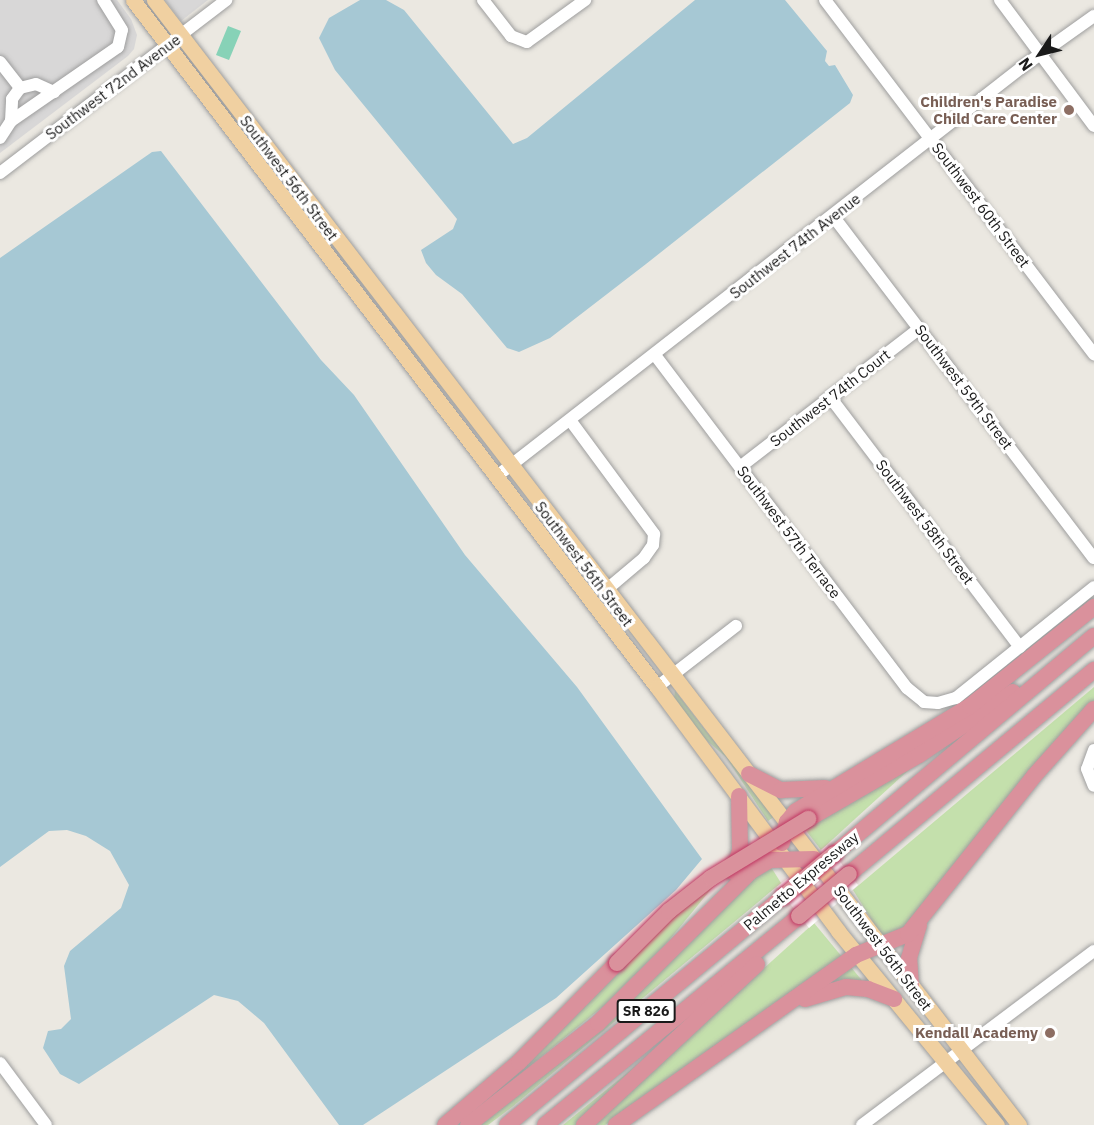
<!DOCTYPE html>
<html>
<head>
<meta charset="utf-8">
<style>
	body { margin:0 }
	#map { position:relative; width:1094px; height:1125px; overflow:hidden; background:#ebe8e1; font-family:"IBM Plex Sans",sans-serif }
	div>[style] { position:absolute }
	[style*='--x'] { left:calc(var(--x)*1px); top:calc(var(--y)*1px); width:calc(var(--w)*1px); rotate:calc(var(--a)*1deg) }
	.residential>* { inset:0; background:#d8d7d7 }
	.grass>* { inset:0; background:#c4e0ac }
	.pitch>* { inset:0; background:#87d2b7 }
	.water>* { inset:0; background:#a6c8d4 }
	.pier>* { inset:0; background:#fff }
	.roads { filter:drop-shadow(0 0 2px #9e9e9e) drop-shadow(0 0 2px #9e9e9e) }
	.minor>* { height:12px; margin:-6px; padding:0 6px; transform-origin:6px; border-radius:6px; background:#fff }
	.major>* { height:15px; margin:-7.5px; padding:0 7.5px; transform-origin:7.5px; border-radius:7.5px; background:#f0d0a1 }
	.highway>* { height:16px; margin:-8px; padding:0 8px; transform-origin:8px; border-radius:8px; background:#da919c }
	.bridges { filter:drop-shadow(0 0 2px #c03762) drop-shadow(0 0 2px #c03762) }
	.highway-bridge>* { height:16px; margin:-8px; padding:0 8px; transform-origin:8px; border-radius:8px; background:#da919c }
	.dots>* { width:16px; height:16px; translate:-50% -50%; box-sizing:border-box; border:3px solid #fff; border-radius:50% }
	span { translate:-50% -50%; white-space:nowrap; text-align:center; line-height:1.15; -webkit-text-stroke:6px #fff; paint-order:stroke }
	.shield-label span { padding:2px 4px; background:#fff; border:2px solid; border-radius:4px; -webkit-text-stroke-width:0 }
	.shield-label { font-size:14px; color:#1a1a1a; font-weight:700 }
	.street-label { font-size:15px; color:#1a1a1a }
	.education-label { font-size:15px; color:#785e54; font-weight:700 }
	.right { translate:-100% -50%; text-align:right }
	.north { position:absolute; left:1010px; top:24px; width:60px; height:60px; -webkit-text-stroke:4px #fff; paint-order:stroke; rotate:235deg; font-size:16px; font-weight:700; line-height:24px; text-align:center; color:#1a1a1a }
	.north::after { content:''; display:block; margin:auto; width:21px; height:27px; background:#1a1a1a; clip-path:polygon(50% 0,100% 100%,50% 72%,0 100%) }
</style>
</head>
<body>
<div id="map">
	<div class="residential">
		<div style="clip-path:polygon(0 0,117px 0,131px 19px,137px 35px,134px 49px,128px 56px,0 153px)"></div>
		<div style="clip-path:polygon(165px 0,208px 0,181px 21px)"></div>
	</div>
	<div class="grass">
		<div style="clip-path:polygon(1094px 687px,1094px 704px,904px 928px,883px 938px,853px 890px)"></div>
		<div style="clip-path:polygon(675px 691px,705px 730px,775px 816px,768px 821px,726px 757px,697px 732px,674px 699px)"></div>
		<div style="clip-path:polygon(912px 767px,821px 850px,804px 828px)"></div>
		<div style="clip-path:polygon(771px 867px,781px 883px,512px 1107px,488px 1125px,480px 1125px,599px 1030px,744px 884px)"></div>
		<div style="clip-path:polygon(721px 877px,666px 944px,606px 1004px,482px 1105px,667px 921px)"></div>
		<div style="clip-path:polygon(814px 923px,843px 958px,628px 1110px,605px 1125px,591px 1125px)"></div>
		<div style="clip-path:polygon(850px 966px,865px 984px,829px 983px)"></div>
		<div style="clip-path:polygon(648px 1056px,577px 1125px,563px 1125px)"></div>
	</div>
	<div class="pitch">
		<div style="clip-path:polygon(228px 26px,241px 31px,229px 60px,216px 55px)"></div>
	</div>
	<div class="water">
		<div style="clip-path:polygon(360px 0,386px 0,404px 10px,513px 144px,527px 138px,695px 0,785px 0,827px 51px,825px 61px,829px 66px,835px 65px,853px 95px,850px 103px,646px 264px,550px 338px,519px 352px,507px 348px,462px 294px,436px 275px,426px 263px,421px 250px,453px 229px,457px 219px,335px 70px,319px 38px,329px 18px)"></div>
		<div style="clip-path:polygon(161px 151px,321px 360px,354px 395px,465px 555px,577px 687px,702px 859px,676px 890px,556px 998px,363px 1125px,339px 1125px,264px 1023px,238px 1001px,214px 995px,79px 1084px,60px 1074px,43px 1048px,48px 1031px,61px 1029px,71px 1019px,64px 966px,70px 951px,121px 908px,129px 885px,110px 851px,86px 836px,67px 830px,49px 831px,0 867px,0 258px,152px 152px)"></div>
	</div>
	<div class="pier">
		<div style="clip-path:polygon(827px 845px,858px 885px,809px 928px,777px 887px)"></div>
	</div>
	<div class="roads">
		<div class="minor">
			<div style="--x:483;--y:0;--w:46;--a:52.1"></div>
			<div style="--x:511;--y:36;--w:17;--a:21"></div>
			<div style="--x:527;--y:42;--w:72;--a:-35.9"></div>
			<div style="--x:825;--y:0;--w:445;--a:52.8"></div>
			<div style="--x:1000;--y:0;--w:157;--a:53.3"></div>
			<div style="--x:0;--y:62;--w:33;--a:52"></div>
			<div style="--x:11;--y:121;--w:22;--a:-87"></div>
			<div style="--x:12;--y:99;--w:14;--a:-54"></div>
			<div style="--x:20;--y:88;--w:16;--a:-14"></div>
			<div style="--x:36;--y:84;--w:20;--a:24"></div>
			<div style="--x:0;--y:138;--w:20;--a:-57"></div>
			<div style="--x:11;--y:121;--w:130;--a:-34.7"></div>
			<div style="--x:118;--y:47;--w:17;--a:-77"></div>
			<div style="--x:122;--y:30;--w:36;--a:-122"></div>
			<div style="--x:0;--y:173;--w:285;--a:-37.4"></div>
			<div style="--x:833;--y:216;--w:430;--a:52.7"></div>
			<div style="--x:655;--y:355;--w:418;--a:52.9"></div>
			<div style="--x:907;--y:688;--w:22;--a:39"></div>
			<div style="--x:924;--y:702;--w:14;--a:4"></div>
			<div style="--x:938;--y:703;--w:19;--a:-16"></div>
			<div style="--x:956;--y:698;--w:177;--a:-38.8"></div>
			<div style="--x:830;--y:397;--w:314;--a:52.8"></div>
			<div style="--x:570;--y:420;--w:142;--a:53.6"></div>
			<div style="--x:654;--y:534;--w:11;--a:95"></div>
			<div style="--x:653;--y:545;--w:16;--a:125"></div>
			<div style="--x:644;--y:558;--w:51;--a:139.8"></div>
			<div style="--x:740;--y:467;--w:227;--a:-37.7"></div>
			<div style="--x:497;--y:476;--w:664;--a:-37.91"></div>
			<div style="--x:1021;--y:68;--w:90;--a:-35.5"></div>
			<div style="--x:657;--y:687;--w:100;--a:-37.7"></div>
			<div style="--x:1094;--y:750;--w:20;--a:110"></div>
			<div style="--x:1087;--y:769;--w:18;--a:68"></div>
			<div style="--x:0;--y:1063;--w:77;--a:53.4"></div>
			<div style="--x:862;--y:1125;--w:290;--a:-36.9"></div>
		</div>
		<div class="major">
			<div style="--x:133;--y:0;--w:864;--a:52.67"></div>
			<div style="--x:657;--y:687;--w:304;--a:53.4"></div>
			<div style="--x:838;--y:931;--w:251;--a:50.7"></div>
			<div style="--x:154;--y:0;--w:1419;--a:52.44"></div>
		</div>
		<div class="highway">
			<div style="--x:749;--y:774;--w:36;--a:27"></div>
			<div style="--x:781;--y:790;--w:44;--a:-2.6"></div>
			<div style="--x:808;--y:819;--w:128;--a:-30"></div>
			<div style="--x:919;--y:755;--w:113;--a:-33.8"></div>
			<div style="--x:782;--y:843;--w:22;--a:-77"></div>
			<div style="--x:787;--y:822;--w:14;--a:-51"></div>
			<div style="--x:796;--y:811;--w:203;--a:-31.1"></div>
			<div style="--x:970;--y:706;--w:159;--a:-38.6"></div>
			<div style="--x:834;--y:854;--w:339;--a:-40"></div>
			<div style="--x:733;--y:872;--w:22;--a:-72"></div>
			<div style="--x:740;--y:851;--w:55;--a:-91"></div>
			<div style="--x:849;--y:874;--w:319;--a:-39.8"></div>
			<div style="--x:911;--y:985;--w:27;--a:-94"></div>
			<div style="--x:909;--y:958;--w:34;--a:-73"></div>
			<div style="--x:805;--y:999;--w:43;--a:-16.3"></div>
			<div style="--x:846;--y:987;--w:22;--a:5"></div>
			<div style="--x:868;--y:989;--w:28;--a:21"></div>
			<div style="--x:445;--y:1125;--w:97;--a:-40.4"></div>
			<div style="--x:519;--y:1062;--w:139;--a:-45.3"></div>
			<div style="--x:468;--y:1125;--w:165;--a:-38.1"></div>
			<div style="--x:598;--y:1023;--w:214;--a:-44.8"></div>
			<div style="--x:750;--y:872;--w:23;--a:-31"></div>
			<div style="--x:770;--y:860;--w:44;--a:-1.3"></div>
			<div style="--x:507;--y:1125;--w:359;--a:-39.6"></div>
			<div style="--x:545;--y:1125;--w:329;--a:-39.4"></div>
			<div style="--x:584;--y:1125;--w:236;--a:-42.9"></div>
			<div style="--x:616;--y:1125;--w:294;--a:-35.3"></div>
			<div style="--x:856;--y:955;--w:56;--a:-22"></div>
			<div style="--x:908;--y:934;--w:202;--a:-51.4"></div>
			<div style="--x:1034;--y:776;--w:90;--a:-48.2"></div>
		</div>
	</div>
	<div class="bridges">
		<div class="highway-bridge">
			<div style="--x:784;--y:896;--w:65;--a:-40"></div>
			<div style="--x:799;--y:916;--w:65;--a:-40"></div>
			<div style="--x:617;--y:963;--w:74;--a:-45"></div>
			<div style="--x:669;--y:911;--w:53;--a:-38.2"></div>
			<div style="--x:711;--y:878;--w:114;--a:-31.3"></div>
		</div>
	</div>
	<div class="dots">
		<div style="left:1069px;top:110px;background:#8d6e63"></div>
		<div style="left:1050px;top:1033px;background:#8d6e63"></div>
	</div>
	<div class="shield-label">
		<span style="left:646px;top:1011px">SR 826</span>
	</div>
	<div class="street-label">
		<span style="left:113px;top:87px;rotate:-37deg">Southwest 72nd Avenue</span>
		<span style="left:289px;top:178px;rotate:53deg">Southwest 56th Street</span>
		<span style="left:981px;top:205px;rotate:53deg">Southwest 60th Street</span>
		<span style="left:795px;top:246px;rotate:-38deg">Southwest 74th Avenue</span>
		<span style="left:964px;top:387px;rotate:53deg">Southwest 59th Street</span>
		<span style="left:830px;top:398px;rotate:-38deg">Southwest 74th Court</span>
		<span style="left:925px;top:522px;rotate:53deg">Southwest 58th Street</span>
		<span style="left:789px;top:532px;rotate:53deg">Southwest 57th Terrace</span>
		<span style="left:584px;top:564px;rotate:53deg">Southwest 56th Street</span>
		<span style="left:801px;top:881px;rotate:-40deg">Palmetto Expressway</span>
		<span style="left:883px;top:948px;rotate:53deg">Southwest 56th Street</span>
	</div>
	<div class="education-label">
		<span class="right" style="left:1057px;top:110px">Children's Paradise<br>Child Care Center</span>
		<span class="right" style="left:1038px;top:1033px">Kendall Academy</span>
	</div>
	<div class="north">N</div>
</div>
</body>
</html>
